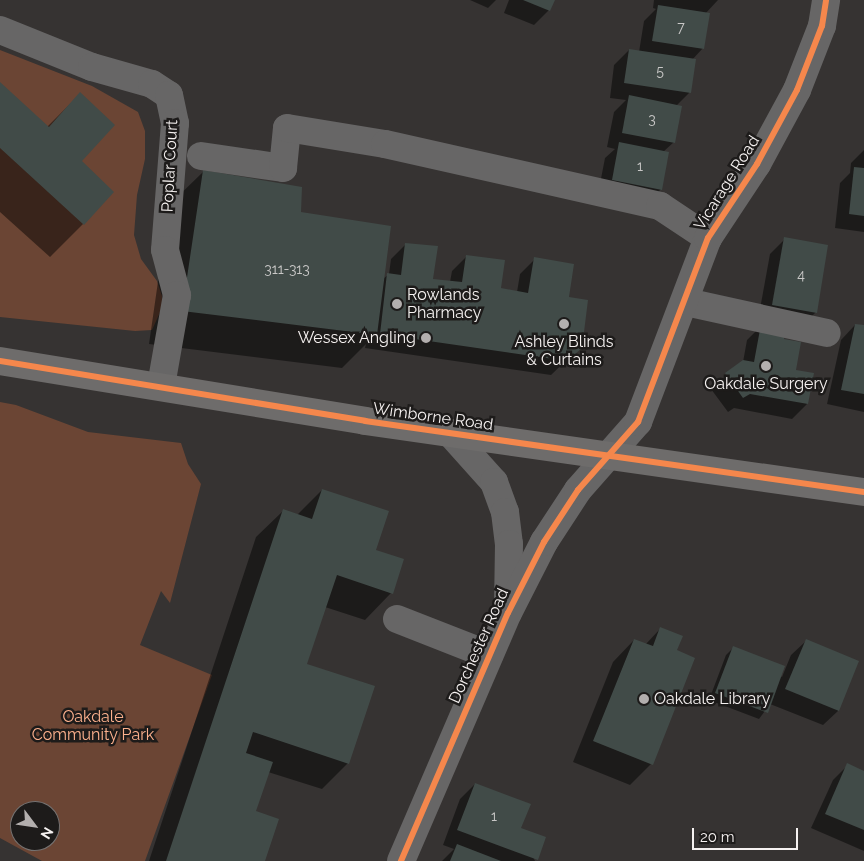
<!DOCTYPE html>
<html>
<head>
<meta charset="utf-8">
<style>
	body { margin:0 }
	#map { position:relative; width:864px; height:861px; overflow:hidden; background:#363332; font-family:Raleway,sans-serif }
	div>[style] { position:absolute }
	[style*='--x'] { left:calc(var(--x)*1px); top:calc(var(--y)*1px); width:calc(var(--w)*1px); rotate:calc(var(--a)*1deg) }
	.green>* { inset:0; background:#6b4534 }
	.shadow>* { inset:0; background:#0007 }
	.building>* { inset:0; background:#414b48 }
	.minor>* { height:28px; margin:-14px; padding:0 14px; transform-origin:14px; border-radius:14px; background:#676666 }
	.highway>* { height:28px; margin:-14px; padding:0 14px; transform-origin:14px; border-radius:14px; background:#6e6c6b }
	.cycleway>* { height:6px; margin:-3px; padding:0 3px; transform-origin:3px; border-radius:3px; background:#f5874c }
	.dots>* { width:14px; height:14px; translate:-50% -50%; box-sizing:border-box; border:2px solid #1d1b1a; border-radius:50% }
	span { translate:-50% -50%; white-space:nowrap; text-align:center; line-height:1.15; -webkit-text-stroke:5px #1d1b1a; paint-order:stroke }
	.number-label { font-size:14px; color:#c9c8c7 }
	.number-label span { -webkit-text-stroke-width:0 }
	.street-label { font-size:16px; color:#f6f2f1 }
	.poi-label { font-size:16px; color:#f6f2f1 }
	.left { translate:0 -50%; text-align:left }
	.right { translate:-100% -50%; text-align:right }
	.park-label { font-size:16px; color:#fdb18d }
	.north { position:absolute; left:10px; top:801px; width:50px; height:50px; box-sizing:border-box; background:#1d1b1a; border:1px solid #747170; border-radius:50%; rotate:121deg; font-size:14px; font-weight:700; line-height:20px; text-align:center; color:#f6f2f1 }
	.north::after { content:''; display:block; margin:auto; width:18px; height:22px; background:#b3afae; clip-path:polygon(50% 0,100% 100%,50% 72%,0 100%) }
	.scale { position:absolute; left:692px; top:828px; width:106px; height:22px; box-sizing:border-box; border:2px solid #f6f2f1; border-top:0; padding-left:6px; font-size:15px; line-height:18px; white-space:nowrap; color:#f6f2f1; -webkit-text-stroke:4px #1d1b1a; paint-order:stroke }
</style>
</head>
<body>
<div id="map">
	<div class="green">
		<div style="clip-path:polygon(0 50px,92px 86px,138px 112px,145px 131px,145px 159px,137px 195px,134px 235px,141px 259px,157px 281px,162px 296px,162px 308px,152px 330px,135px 331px,0 317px)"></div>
		<div style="clip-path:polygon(evenodd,0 402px,16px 405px,88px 432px,181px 443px,188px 464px,201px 484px,170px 603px,161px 591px,140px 645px,212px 675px,145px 861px,42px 861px,0 838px,0 402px,20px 811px,50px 811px,50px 841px,20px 841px,20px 811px)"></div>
	</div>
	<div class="shadow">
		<div style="clip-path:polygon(470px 0,496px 0,488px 8px)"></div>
		<div style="clip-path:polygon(509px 0,553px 0,549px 10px,534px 25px,504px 13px)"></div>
		<div style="clip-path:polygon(654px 0,718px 0,705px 14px,703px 48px,692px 60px,689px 93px,676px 106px,674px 142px,663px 152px,661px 189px,646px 204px,598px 194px,605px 158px,615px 149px,607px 147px,614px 112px,626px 100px,610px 98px,614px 65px,629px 50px,639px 52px,644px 21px,656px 9px,653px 8px)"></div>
		<div style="clip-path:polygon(0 84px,47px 127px,80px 94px,83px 224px,50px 257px,0 212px)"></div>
		<div style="clip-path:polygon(864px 150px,864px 232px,835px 228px,840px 183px,850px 173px,851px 163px)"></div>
		<div style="clip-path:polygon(203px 172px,300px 213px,383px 279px,389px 274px,391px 259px,406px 244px,432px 280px,450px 282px,452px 271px,466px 257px,499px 289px,517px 292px,520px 274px,535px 259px,568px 298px,580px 347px,551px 375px,365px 348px,366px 344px,342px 368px,149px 344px,169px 205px)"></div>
		<div style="clip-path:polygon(785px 239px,816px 312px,801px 327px,758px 320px,770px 254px)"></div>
		<div style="clip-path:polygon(855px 325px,864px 327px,864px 412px,827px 404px,841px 340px)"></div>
		<div style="clip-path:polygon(761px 326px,783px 340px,807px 404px,792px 419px,734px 408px,728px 412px,711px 389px,743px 362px,747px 340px)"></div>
		<div style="clip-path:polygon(322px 490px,375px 551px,391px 593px,365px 620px,325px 607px,306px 665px,348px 763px,322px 789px,268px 772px,254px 812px,264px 861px,149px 861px,256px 537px,283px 511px,297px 515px)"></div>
		<div style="clip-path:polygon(660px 629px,676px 651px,651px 764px,630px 785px,573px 762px,613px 662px,634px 640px,645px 645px)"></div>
		<div style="clip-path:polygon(806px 641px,858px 662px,838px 711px,823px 725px,770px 704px,759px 719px,709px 700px,726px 655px,733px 648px,782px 677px,791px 655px)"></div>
		<div style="clip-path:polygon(848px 765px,864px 772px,864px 851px,811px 828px,833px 780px)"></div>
		<div style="clip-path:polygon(475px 784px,520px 829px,535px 861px,442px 861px,454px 849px,443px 845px,460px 799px)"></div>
	</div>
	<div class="building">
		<div style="clip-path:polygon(523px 0,555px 0,550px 11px)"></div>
		<div style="clip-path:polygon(658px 5px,710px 13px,704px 49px,652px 41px)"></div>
		<div style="clip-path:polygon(629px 49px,696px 59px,691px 93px,624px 83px)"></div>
		<div style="clip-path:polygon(0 82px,49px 127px,80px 92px,115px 125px,82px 161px,114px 192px,84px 225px,0 148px)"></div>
		<div style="clip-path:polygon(629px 95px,682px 106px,675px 143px,622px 133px)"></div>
		<div style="clip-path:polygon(619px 142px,669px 152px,662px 190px,612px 180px)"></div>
		<div style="clip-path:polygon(854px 167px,864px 168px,864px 216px,849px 214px)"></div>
		<div style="clip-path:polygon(203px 170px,302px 187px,301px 212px,391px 226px,377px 335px,182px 311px)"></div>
		<div style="clip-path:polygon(784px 237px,828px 245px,817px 313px,772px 305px)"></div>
		<div style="clip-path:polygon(405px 243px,438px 246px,433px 279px,462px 282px,466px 255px,505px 260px,501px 288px,528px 293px,534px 257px,574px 264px,569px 297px,588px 300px,582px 348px,567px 361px,380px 334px,387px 273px,401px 275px)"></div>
		<div style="clip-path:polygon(761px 324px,786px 328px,784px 339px,801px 342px,796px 370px,814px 373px,808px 404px,750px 394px,743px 398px,725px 373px,743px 360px,754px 362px)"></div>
		<div style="clip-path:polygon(855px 324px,864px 325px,864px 394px,841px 390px)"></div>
		<div style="clip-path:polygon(322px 489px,389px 511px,376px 550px,404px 559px,393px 594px,337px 575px,307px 664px,375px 686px,349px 764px,253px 732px,246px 753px,273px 762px,256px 811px,279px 819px,265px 861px,166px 861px,283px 509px,312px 519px)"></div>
		<div style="clip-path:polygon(660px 627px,683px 636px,677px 650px,695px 658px,653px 765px,593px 741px,634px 639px,653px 646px)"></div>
		<div style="clip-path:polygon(806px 639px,859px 661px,839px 711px,785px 689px)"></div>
		<div style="clip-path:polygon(733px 646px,785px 666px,768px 713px,715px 693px)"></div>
		<div style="clip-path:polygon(847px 763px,864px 771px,864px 830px,825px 814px)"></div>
		<div style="clip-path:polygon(475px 783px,531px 804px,521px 828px,546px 837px,538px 860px,457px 830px)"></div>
		<div style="clip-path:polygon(457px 844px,501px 861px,450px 861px)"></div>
	</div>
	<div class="minor">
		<div style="--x:0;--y:30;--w:99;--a:21.9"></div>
		<div style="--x:92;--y:67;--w:62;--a:15.8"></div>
		<div style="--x:152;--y:84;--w:20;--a:33"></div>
		<div style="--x:169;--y:95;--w:29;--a:78"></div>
		<div style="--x:175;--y:123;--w:127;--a:94.5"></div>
		<div style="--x:165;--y:250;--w:47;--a:75.1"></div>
		<div style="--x:177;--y:295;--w:92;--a:100"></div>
		<div style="--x:201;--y:156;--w:83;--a:8.3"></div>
		<div style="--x:283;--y:168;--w:40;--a:-84.3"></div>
		<div style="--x:287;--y:128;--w:99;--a:9.3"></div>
		<div style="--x:385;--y:144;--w:282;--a:12.7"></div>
		<div style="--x:660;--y:206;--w:58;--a:33.7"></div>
		<div style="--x:686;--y:302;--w:144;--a:12.4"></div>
		<div style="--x:450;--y:433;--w:66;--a:48.1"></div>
		<div style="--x:494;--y:482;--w:32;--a:70"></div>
		<div style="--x:505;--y:512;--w:32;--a:83"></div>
		<div style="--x:509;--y:544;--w:62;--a:90.9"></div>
		<div style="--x:397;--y:619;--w:99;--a:21.4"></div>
		<div style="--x:401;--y:861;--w:270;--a:-66.7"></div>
		<div style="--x:508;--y:613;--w:80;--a:-63.1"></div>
		<div style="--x:544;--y:542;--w:62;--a:-56.8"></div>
		<div style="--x:578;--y:490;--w:91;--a:-48.6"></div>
		<div style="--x:638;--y:422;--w:197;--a:-69.2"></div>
		<div style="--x:708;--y:238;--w:89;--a:-56.5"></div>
		<div style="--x:757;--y:164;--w:84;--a:-61.6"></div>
		<div style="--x:797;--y:90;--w:69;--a:-68.7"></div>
		<div style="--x:822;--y:26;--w:26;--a:-81"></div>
	</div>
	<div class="highway">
		<div style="--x:0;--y:361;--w:370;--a:9.3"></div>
		<div style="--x:365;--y:421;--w:504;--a:8.1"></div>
	</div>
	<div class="cycleway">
		<div style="--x:0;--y:361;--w:370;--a:9.3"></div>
		<div style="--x:365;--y:421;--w:504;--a:8.1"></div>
		<div style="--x:401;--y:861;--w:270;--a:-66.7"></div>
		<div style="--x:508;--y:613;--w:80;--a:-63.1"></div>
		<div style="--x:544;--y:542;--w:62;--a:-56.8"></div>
		<div style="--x:578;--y:490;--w:91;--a:-48.6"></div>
		<div style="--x:638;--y:422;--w:197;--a:-69.2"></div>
		<div style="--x:708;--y:238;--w:89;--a:-56.5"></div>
		<div style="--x:757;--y:164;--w:84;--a:-61.6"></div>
		<div style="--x:797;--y:90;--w:69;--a:-68.7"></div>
		<div style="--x:822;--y:26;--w:26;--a:-81"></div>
	</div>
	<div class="dots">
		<div style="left:397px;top:304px;background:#b3afae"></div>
		<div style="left:564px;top:324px;background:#b3afae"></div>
		<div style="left:426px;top:338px;background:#b3afae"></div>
		<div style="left:766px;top:366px;background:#b3afae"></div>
		<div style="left:644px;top:699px;background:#b3afae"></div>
	</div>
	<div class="number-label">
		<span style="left:681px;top:27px">7</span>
		<span style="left:660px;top:71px">5</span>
		<span style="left:652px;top:119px">3</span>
		<span style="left:640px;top:166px">1</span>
		<span style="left:287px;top:269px">311-313</span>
		<span style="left:801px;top:275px">4</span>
		<span style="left:494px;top:816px">1</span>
	</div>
	<div class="street-label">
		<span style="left:170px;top:166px;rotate:-87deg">Poplar Court</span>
		<span style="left:727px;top:183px;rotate:-58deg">Vicarage Road</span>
		<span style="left:433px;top:417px;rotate:8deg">Wimborne Road</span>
		<span style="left:479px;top:646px;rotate:-66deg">Dorchester Road</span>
	</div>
	<div class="poi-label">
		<span class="left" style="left:407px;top:304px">Rowlands<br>Pharmacy</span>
		<span class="right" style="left:416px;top:338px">Wessex Angling</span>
		<span style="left:564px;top:351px">Ashley Blinds<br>&amp; Curtains</span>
		<span style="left:766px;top:384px">Oakdale Surgery</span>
		<span class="left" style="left:654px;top:699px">Oakdale Library</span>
	</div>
	<div class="park-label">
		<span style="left:93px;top:726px">Oakdale<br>Community Park</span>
	</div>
	<div class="north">N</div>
	<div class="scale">20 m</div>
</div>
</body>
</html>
